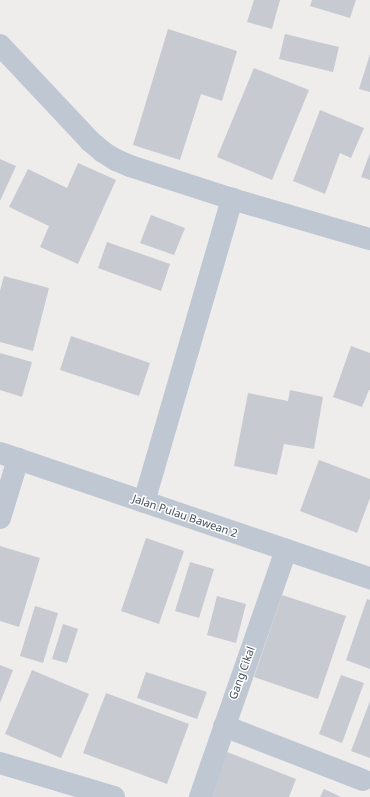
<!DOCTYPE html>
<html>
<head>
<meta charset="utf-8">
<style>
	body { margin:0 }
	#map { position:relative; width:370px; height:797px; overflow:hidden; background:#efecec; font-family:"Noto Sans",sans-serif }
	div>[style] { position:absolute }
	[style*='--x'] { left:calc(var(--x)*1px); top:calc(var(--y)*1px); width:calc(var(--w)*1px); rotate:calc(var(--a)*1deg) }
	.building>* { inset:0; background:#c8cad2 }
	.minor>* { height:22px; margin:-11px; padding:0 11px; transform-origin:11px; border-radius:11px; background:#bec7d2 }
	span { translate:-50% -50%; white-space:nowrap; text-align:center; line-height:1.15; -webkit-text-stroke:3px #fff; paint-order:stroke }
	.street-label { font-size:11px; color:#444e5a }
</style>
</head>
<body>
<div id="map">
	<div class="building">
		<div style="clip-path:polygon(254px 0,280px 0,272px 29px,247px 22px)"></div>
		<div style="clip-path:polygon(312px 0,356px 0,350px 18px,310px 6px)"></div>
		<div style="clip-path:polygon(168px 29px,237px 51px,222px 101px,201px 94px,180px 160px,133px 145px)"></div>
		<div style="clip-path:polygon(285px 34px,339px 47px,333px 72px,279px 59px)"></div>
		<div style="clip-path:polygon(370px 54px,370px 92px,359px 89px)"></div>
		<div style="clip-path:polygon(254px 68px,309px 90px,272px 180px,217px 157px)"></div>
		<div style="clip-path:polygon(320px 110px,364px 128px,351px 158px,340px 153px,325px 194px,293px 181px)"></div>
		<div style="clip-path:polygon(370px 153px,370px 180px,361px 177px)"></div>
		<div style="clip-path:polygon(0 159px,16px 166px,0 201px)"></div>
		<div style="clip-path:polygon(78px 163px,116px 180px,78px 264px,40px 247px,49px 226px,9px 207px,28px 169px,67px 188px)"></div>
		<div style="clip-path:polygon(151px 215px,185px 228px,174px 255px,140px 243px)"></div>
		<div style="clip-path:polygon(107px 242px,170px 264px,161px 291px,98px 268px)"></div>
		<div style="clip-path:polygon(4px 276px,49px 288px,33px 351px,0 342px,0 291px)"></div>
		<div style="clip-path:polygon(71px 336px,150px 363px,139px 396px,60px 370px)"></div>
		<div style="clip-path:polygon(351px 346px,370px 353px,370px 390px,369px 390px,362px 407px,333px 397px)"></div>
		<div style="clip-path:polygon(0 353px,32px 362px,22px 397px,0 390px)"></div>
		<div style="clip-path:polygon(290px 390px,323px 397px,314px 449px,284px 444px,277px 475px,234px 466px,248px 393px,288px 401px)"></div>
		<div style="clip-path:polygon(319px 460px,370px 479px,370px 498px,357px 533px,300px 511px)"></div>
		<div style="clip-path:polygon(146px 538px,184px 551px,159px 624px,121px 611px)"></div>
		<div style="clip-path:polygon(0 546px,40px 558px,19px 627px,0 621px)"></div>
		<div style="clip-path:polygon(190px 562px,214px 569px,199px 618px,175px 611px)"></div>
		<div style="clip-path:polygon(282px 595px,346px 616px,318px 699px,254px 677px)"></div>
		<div style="clip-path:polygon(217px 596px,246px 604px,236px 643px,207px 635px)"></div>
		<div style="clip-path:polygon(367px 599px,370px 600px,370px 669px,346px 660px)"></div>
		<div style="clip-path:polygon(35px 606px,58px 613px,43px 663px,20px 656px)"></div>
		<div style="clip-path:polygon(63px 624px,78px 629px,67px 663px,52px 659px)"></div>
		<div style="clip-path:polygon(0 665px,13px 670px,0 703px)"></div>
		<div style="clip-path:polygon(32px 670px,89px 694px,61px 758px,5px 734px)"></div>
		<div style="clip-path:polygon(146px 672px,207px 692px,197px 719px,137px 698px)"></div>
		<div style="clip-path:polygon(341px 675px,364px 683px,342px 743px,319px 734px)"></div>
		<div style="clip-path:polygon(106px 693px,189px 724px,167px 784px,83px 753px)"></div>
		<div style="clip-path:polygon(370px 701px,370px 758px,351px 751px)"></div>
		<div style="clip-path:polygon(222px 750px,296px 779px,289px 797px,204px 797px)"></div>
		<div style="clip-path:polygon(324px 789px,341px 797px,320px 797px)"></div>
	</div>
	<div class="minor">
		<div style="--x:0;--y:45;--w:132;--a:46.8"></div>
		<div style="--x:90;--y:141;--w:17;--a:40"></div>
		<div style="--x:103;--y:152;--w:15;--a:32"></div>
		<div style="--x:116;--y:160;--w:15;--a:23"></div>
		<div style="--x:130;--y:166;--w:107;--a:17.9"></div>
		<div style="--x:232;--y:199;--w:144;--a:16.2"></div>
		<div style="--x:0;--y:453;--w:391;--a:18.7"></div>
		<div style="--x:144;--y:502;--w:316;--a:-73.8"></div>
		<div style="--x:0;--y:518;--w:62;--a:-73"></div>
		<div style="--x:224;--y:726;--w:149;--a:21.2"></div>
		<div style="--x:0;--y:763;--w:119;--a:16.6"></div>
		<div style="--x:200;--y:797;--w:262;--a:-70.8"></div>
	</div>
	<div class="street-label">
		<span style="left:185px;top:516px;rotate:19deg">Jalan Pulau Bawean 2</span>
		<span style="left:242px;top:673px;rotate:-70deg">Gang Cikal</span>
	</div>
</div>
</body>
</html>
